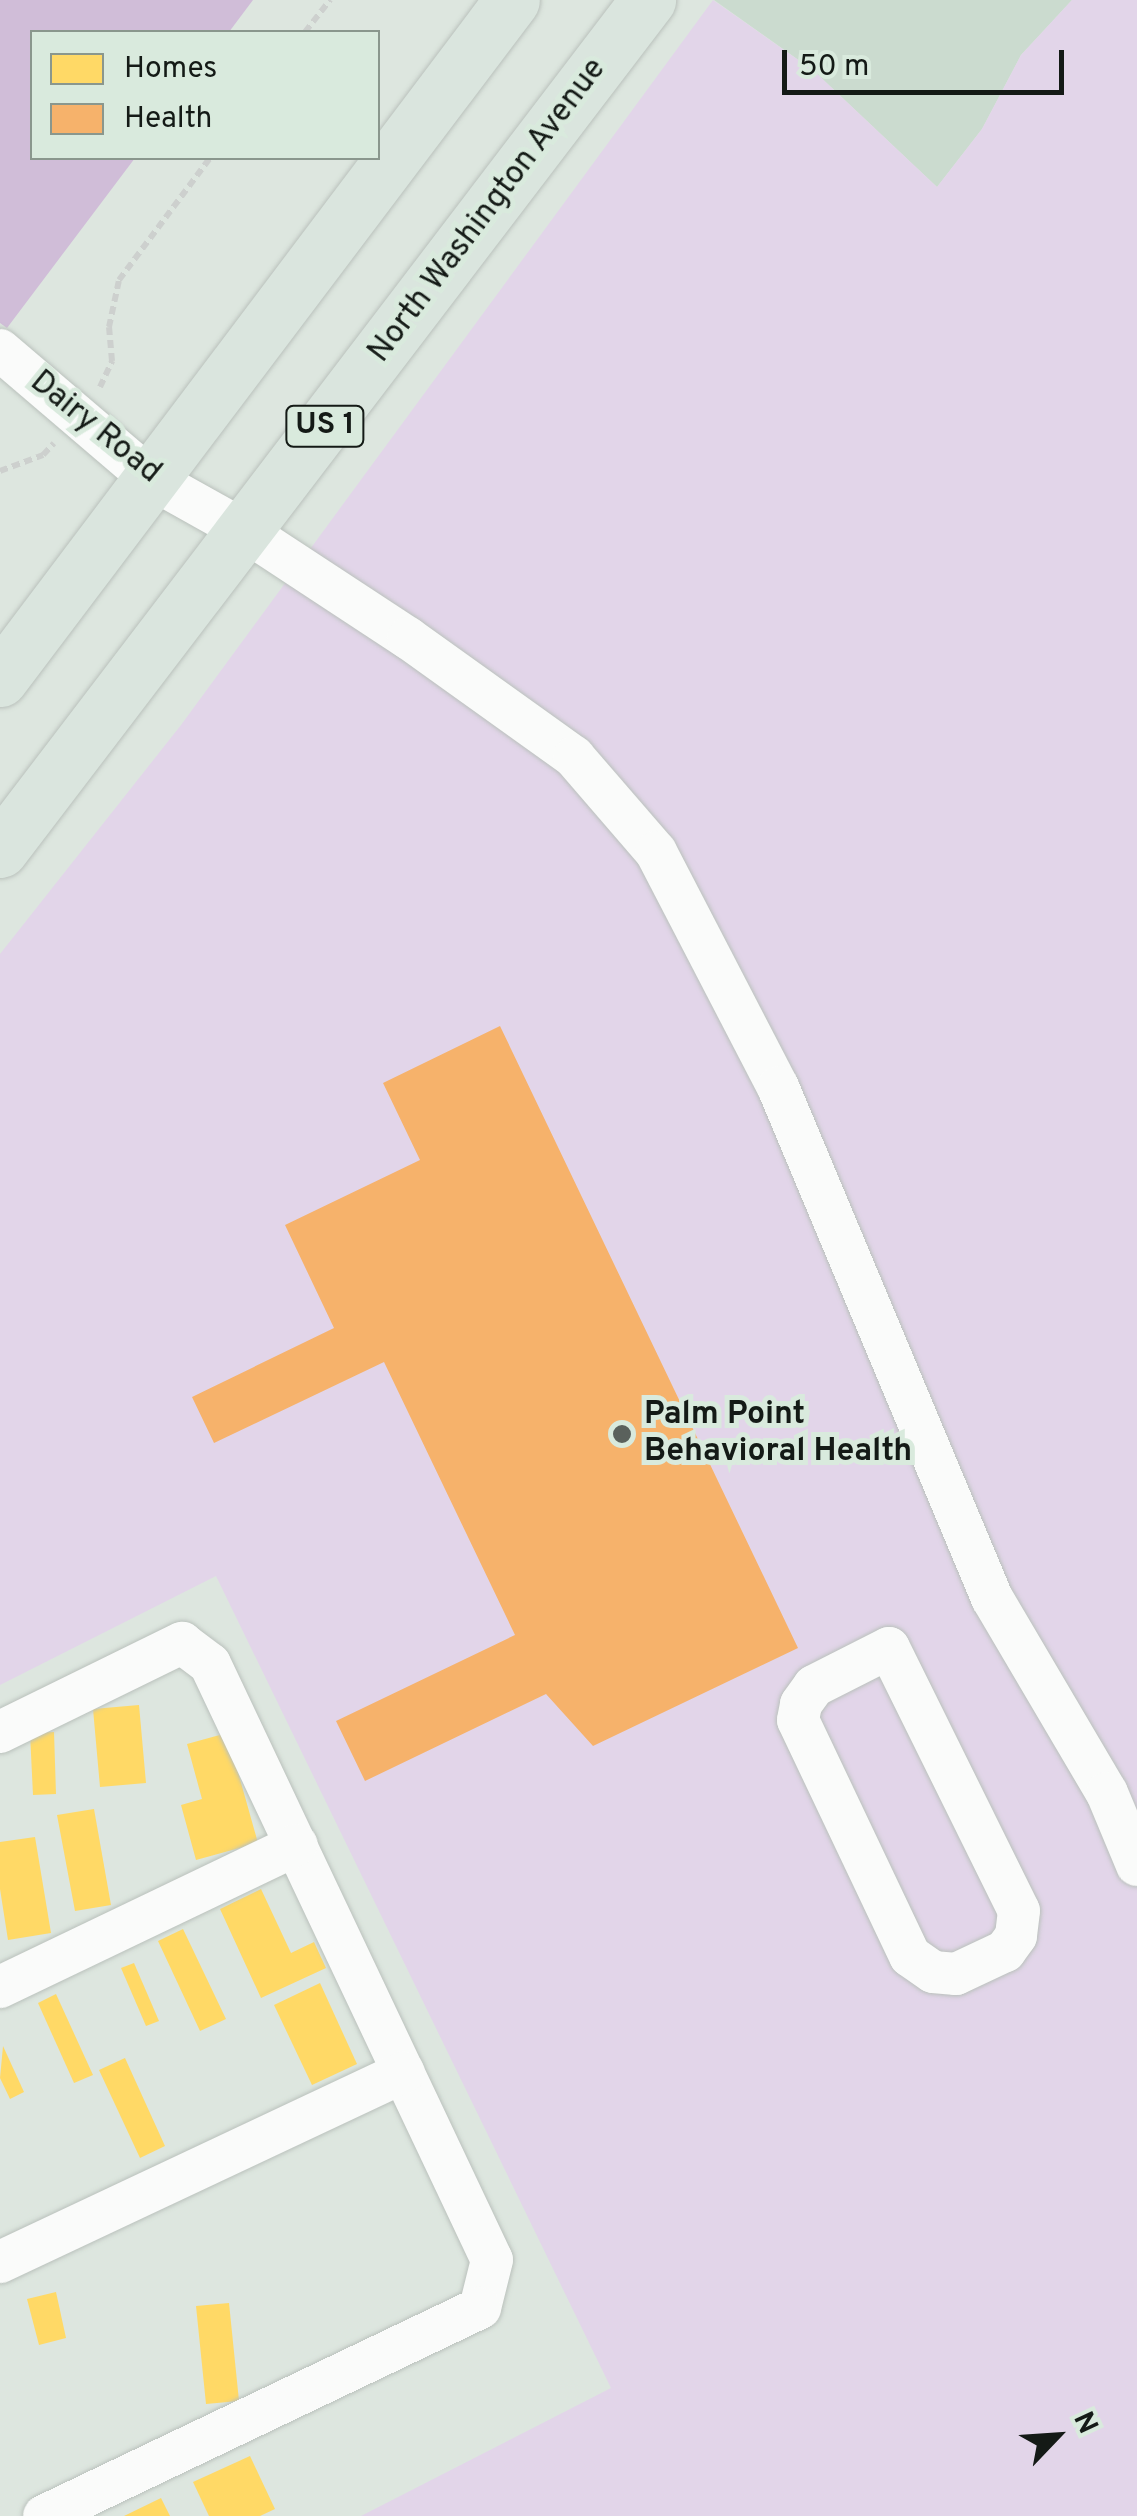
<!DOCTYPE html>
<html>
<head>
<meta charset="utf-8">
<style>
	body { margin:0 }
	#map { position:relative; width:1137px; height:2516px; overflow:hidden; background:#dde6df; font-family:Overpass,sans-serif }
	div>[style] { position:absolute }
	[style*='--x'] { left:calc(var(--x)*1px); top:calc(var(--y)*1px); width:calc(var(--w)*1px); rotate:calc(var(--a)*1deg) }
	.built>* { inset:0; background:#cbdbcf }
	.green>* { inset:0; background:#e2d5e9 }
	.forest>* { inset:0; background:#d0bdd8 }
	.homes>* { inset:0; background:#ffd966 }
	.health>* { inset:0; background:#f6b26b }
	.path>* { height:6px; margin-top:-3px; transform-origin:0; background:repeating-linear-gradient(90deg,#cdd0ce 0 8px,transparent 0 13px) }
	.roads { filter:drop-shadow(0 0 2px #bac1bc) drop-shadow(0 0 2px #bac1bc) }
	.minor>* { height:42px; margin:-21px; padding:0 21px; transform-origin:21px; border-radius:21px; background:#fafbfa }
	.major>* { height:55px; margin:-27.5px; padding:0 27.5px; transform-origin:27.5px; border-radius:27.5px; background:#dae5de }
	.dots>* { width:28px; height:28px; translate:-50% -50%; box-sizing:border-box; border:5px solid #d9eadd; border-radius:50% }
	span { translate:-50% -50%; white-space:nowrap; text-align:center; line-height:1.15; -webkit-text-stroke:10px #d9eadd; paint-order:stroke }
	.shield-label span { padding:2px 8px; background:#d9eadd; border:2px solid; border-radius:8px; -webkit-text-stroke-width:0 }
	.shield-label { font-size:30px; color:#141a16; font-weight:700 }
	.street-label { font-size:32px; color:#141a16 }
	.poi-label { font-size:32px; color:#141a16; font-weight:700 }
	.left { translate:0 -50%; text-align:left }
	.legend { position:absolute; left:30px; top:30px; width:350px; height:130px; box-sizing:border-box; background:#d9eadd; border:2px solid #8a978d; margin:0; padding:12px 18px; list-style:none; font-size:30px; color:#141a16 }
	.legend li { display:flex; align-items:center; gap:20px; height:50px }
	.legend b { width:50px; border:2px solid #8a978d }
	.north { position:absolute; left:1007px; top:2386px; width:100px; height:100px; -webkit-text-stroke:8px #d9eadd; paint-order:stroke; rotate:65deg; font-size:28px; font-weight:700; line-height:40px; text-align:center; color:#141a16 }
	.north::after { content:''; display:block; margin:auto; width:35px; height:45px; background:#141a16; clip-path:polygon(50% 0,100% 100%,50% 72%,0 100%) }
	.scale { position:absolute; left:782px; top:50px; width:282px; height:45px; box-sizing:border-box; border:5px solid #141a16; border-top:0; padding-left:12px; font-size:30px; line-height:35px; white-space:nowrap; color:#141a16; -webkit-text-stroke:8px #d9eadd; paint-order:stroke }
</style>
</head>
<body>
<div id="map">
	<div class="built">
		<div style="clip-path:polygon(714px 0,1072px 0,1021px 55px,982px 129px,937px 187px,814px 71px)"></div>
	</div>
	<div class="green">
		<div style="clip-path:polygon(713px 0,814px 71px,937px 187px,982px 129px,1021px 55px,1072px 0,1137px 0,1137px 2516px,361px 2516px,611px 2388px,216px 1576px,0 1685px,0 954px,181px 725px)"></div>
	</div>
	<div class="forest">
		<div style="clip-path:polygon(0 0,253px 0,229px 32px,32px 32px,32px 158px,135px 158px,7px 328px,0 323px)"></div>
	</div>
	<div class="homes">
		<div style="clip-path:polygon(139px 1705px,146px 1783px,100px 1787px,93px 1709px)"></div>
		<div style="clip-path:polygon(54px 1732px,56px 1794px,33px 1795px,30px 1733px)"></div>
		<div style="clip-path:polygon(227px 1733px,258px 1843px,196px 1860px,181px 1805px,202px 1799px,187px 1744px)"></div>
		<div style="clip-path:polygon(94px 1809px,111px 1905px,75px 1911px,57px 1815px)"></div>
		<div style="clip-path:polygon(35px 1837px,51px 1933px,8px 1940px,0 1889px,0 1842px)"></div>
		<div style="clip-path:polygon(261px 1889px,291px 1953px,314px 1942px,326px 1968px,261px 1998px,220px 1909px)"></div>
		<div style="clip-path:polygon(183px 1929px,226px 2019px,200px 2031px,158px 1941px)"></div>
		<div style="clip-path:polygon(134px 1963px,159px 2021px,146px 2026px,121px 1968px)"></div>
		<div style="clip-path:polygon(320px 1983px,357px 2064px,312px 2085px,274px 2005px)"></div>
		<div style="clip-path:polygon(56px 1994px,93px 2075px,74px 2083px,38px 2003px)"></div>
		<div style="clip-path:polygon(3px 2046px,24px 2092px,10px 2099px,0 2078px)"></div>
		<div style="clip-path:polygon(125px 2058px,165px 2146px,140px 2158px,99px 2070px)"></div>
		<div style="clip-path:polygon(56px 2292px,66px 2338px,39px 2345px,27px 2299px)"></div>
		<div style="clip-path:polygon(229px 2303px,239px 2401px,206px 2404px,196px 2306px)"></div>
		<div style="clip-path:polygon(250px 2456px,275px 2509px,260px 2516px,209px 2516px,193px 2482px)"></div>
		<div style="clip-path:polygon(161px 2498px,170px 2516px,124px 2516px)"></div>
	</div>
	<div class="health">
		<div style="clip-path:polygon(500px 1026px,798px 1648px,593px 1746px,546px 1694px,365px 1781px,336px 1721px,515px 1635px,384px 1362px,214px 1443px,192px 1397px,334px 1328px,285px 1225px,420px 1160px,383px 1083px)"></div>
	</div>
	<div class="path">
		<div style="--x:305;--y:32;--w:41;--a:-52"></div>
		<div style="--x:100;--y:387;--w:29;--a:-65"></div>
		<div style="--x:112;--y:361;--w:34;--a:-95"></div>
		<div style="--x:109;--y:327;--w:48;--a:-78"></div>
		<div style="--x:119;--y:280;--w:152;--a:-53.3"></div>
		<div style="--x:0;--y:471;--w:46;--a:-20.4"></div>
		<div style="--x:43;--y:455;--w:16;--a:-47"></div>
	</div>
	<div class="roads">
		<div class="minor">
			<div style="--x:0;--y:350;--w:197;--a:40.5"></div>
			<div style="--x:150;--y:478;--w:109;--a:29.2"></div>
			<div style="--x:245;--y:531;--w:195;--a:33.3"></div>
			<div style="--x:408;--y:638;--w:204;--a:35.6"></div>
			<div style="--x:574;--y:757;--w:125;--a:49.2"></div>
			<div style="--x:656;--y:852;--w:265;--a:62.6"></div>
			<div style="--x:778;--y:1087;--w:554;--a:67.28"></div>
			<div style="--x:992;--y:1598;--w:226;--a:59.5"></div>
			<div style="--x:1107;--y:1793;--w:78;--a:67.4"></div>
			<div style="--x:889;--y:1648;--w:293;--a:63.7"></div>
			<div style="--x:1019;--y:1911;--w:25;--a:97"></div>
			<div style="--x:1016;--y:1936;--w:19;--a:126"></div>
			<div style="--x:1005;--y:1951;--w:54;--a:154.9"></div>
			<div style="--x:956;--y:1974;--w:23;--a:-175"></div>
			<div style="--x:933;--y:1972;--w:28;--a:-145"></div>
			<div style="--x:910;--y:1956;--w:261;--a:-115.4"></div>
			<div style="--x:798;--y:1720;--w:16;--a:-79"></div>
			<div style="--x:801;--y:1704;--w:22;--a:-54"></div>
			<div style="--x:814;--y:1686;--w:84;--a:-26.9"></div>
			<div style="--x:0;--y:1732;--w:203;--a:-26.1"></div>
			<div style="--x:182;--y:1643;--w:35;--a:37"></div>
			<div style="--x:210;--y:1664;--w:659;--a:64.68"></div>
			<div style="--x:492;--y:2260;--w:49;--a:104"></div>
			<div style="--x:480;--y:2308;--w:483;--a:154.5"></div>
			<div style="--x:0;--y:1987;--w:329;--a:-25.6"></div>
			<div style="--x:0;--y:2262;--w:446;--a:-25.2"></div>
		</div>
		<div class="major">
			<div style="--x:0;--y:679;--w:850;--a:-52.98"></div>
			<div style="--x:0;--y:850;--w:1069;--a:-52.68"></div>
		</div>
	</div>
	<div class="dots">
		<div style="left:622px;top:1434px;background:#5a615c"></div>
	</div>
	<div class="shield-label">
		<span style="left:325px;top:426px">US 1</span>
	</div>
	<div class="street-label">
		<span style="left:488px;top:211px;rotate:-53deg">North Washington Avenue</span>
		<span style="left:95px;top:428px;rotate:39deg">Dairy Road</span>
	</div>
	<div class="poi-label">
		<span class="left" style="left:644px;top:1434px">Palm Point<br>Behavioral Health</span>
	</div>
	<ul class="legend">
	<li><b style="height:28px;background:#ffd966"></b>Homes</li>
	<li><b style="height:28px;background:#f6b26b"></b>Health</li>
	</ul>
	<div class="north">N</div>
	<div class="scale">50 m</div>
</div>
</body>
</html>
